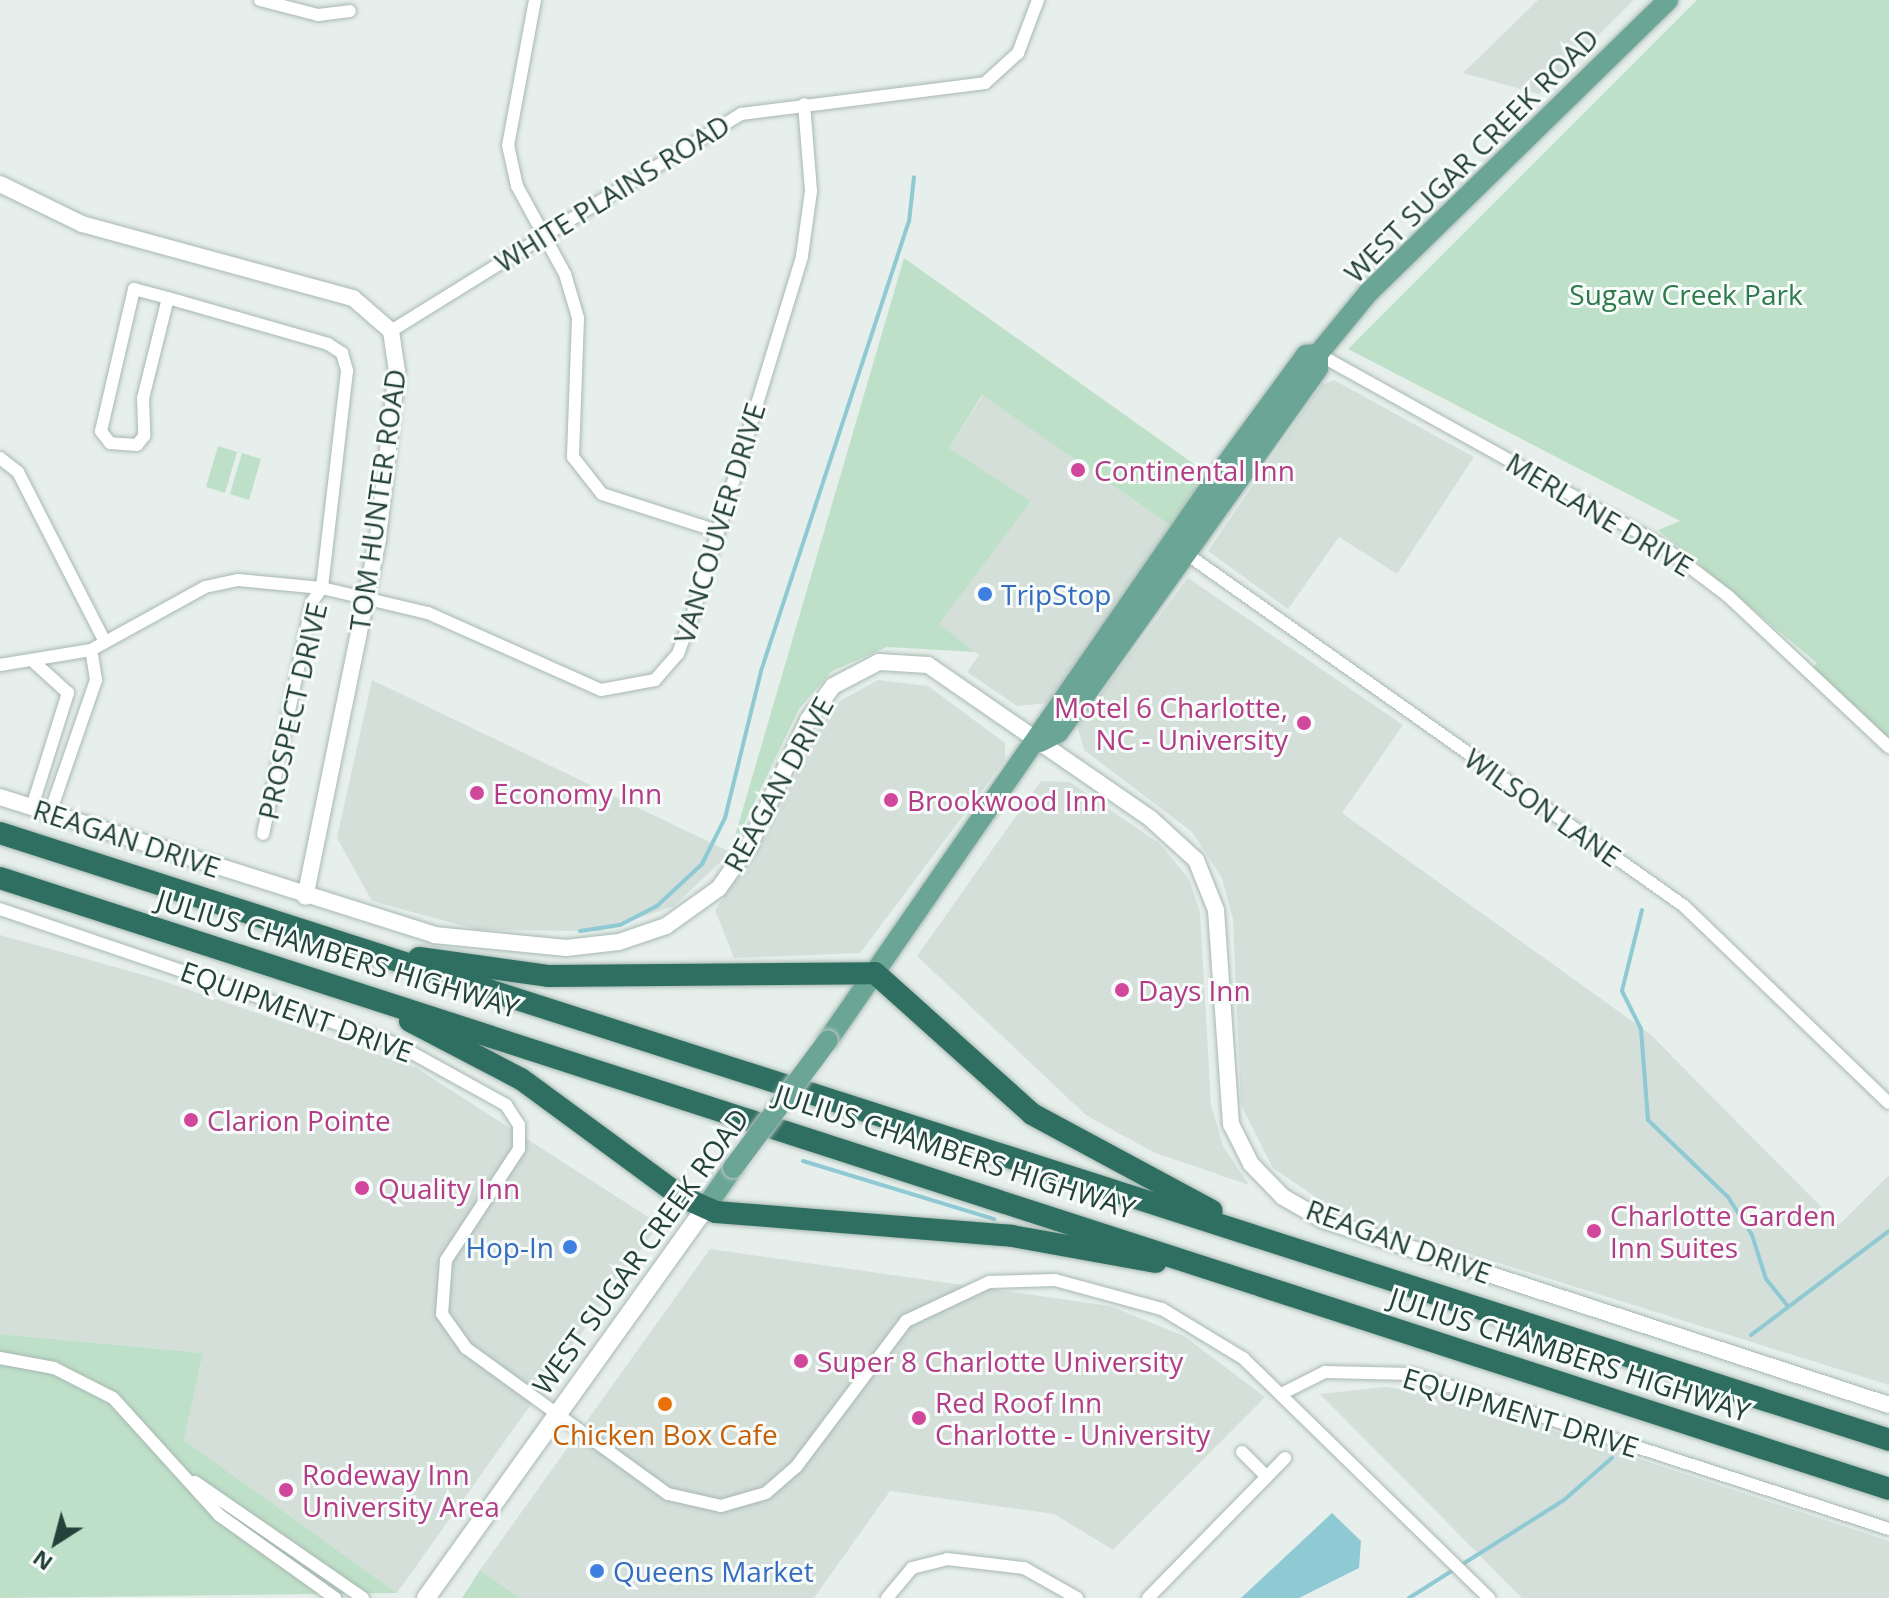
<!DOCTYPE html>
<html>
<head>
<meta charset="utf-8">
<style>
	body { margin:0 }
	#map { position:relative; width:1889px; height:1598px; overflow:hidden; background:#e6efeb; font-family:"Open Sans",sans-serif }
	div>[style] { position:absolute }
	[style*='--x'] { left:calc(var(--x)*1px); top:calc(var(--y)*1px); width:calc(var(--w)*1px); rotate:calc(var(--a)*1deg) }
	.built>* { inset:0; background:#d4dfda }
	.green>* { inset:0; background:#bfe0c8 }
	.water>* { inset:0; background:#8ec9d4 }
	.stream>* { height:4px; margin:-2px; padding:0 2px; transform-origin:2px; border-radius:2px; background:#8ec9d4 }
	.roads { filter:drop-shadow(0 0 2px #a8b8b2) drop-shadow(0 0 2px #a8b8b2) }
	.minor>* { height:12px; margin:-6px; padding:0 6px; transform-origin:6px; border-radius:6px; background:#fff }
	.tertiary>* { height:16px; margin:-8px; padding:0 8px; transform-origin:8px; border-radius:8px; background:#fff }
	.secondary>* { height:18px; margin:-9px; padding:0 9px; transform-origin:9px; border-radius:9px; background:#fff }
	.primary>* { height:20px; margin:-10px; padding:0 10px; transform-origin:10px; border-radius:10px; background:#6aa596 }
	.motorway>* { height:22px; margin:-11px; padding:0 11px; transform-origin:11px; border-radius:11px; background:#2f6f62 }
	.bridges { filter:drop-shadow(0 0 2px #c2cac8) drop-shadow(0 0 2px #c2cac8) }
	.primary-bridge>* { height:20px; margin:-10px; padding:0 10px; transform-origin:10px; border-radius:10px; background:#6aa596 }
	.dots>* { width:22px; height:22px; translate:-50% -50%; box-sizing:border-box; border:4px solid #f7fbf9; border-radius:50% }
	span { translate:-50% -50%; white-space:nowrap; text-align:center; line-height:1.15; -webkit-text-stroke:6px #f7fbf9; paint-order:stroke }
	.street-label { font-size:28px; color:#24423a }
	.park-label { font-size:28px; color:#2d7a4b }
	.hotel-label { font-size:28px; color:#b23c85 }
	.left { translate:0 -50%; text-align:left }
	.right { translate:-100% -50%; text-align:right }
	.shop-label { font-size:28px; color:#366cbe }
	.food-label { font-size:28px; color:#c56008 }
	.north { position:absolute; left:16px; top:1502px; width:80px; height:80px; -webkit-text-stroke:6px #f7fbf9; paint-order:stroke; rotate:216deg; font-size:22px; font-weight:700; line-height:32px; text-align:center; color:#24423a }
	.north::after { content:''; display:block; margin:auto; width:28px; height:36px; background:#24423a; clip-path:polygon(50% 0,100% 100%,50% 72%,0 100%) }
</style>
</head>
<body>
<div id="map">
	<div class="built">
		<div style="clip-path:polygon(1538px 0,1634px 0,1539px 94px,1463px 73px)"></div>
		<div style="clip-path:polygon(1334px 380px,1474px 457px,1397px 574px,1339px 537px,1288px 609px,1208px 551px,1321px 385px)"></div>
		<div style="clip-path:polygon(983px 395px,1173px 527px,1048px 703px,1017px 706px,967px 672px,979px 655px,938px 624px,1031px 501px,949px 448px)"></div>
		<div style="clip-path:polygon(1188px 578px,1403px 725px,1342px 813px,1650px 1034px,1839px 1225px,1889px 1175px,1889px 1385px,1339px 1213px,1273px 1168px,1241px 1105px,1233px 919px,1222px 878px,1192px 832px,1084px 750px,1077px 725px)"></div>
		<div style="clip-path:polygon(372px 680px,728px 851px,730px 853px,674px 906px,601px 931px,478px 930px,372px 901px,337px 838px)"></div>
		<div style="clip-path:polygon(878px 680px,928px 686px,1005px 743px,1005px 760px,860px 953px,734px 958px,715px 910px,768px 833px,817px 730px,840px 701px)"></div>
		<div style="clip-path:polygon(1041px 781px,1070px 782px,1160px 844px,1189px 879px,1200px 912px,1211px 1105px,1223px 1146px,1249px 1185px,1153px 1152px,1086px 1115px,917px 956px)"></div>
		<div style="clip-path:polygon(0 935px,151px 977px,415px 1067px,659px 1224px,397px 1593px,184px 1440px,203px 1353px,0 1334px)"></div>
		<div style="clip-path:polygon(710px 1249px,1110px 1306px,1184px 1336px,1265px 1397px,1113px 1550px,1054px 1514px,890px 1491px,814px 1598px,520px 1598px,480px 1570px)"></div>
		<div style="clip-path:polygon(1385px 1387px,1445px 1395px,1889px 1541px,1889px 1598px,1522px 1598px,1320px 1394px)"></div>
	</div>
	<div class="green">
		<div style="clip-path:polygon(1697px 0,1889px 0,1889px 754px,1805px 677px,1817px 663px,1658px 530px,1680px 521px,1348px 349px)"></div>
		<div style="clip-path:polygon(904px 258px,1208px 474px,1173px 527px,982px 395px,949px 448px,1031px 501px,939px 624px,975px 652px,887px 647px,832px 671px,799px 709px,730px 853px)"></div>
		<div style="clip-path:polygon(218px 446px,237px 452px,225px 493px,206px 487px)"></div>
		<div style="clip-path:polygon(242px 453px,261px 459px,249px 500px,230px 494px)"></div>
		<div style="clip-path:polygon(0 1334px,203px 1353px,184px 1440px,397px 1593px,0 1598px)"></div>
		<div style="clip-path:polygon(480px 1570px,520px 1598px,462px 1598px)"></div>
	</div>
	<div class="water">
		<div style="clip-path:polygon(1332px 1513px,1361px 1541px,1359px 1568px,1299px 1598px,1241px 1598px)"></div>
	</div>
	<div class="stream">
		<div style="--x:1642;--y:910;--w:83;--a:103.9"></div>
		<div style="--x:1622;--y:991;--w:42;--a:63.4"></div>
		<div style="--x:1641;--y:1029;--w:91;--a:85.6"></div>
		<div style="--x:1648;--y:1120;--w:111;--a:43.9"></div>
		<div style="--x:1728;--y:1197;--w:45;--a:57.7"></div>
		<div style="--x:1752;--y:1235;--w:46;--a:72.3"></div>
		<div style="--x:1766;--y:1279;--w:33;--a:51"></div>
		<div style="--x:580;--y:931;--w:40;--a:-8.5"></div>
		<div style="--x:620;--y:925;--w:42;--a:-27.2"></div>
		<div style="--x:657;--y:906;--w:62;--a:-43"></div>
		<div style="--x:702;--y:864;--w:51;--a:-63.4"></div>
		<div style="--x:725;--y:818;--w:151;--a:-76.2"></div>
		<div style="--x:761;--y:671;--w:473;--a:-71.8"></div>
		<div style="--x:909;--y:222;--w:45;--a:-83.7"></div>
		<div style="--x:803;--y:1161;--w:200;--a:16.9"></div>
		<div style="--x:1751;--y:1335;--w:173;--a:-37"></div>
		<div style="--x:1409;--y:1598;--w:183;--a:-32.3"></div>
		<div style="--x:1564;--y:1500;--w:64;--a:-41.2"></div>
	</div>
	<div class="roads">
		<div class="minor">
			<div style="--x:260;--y:0;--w:60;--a:14.5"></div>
			<div style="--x:318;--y:15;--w:32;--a:-7"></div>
			<div style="--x:535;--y:0;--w:147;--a:100.5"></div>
			<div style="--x:508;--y:145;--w:42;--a:77.6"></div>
			<div style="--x:517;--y:186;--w:100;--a:61.4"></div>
			<div style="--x:565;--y:274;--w:46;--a:73.5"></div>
			<div style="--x:578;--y:318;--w:139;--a:92.1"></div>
			<div style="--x:573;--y:457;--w:47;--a:51.9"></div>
			<div style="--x:602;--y:494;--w:121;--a:17.8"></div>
			<div style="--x:168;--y:298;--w:103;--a:104"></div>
			<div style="--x:143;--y:398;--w:38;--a:88"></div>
			<div style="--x:144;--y:436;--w:11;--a:128"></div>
			<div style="--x:137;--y:445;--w:27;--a:-176"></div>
			<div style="--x:110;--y:443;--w:15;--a:-127"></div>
			<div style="--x:101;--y:431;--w:146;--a:-76.9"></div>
			<div style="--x:134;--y:289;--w:35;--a:15"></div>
			<div style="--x:168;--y:298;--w:166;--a:16"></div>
			<div style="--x:328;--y:344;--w:17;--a:33"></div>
			<div style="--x:342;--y:353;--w:19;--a:74"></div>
			<div style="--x:347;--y:371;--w:218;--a:96.6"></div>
			<div style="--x:322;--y:588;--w:17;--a:126"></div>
			<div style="--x:312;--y:602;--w:237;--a:101.9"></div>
			<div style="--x:391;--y:331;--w:412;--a:-31.8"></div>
			<div style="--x:741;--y:114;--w:246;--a:-7.2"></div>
			<div style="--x:985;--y:83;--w:45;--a:-42.3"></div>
			<div style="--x:1018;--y:53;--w:57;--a:-69.3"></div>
			<div style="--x:1318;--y:354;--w:389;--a:29.1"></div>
			<div style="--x:1658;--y:543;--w:88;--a:37.1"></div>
			<div style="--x:1728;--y:596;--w:221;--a:43.2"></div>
			<div style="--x:0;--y:458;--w:23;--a:38"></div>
			<div style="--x:18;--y:472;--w:191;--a:62.9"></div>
			<div style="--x:1181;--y:550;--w:616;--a:35.29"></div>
			<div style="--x:1684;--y:906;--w:284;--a:43.9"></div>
			<div style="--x:0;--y:665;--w:92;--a:-9.4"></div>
			<div style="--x:91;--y:650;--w:130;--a:-28.9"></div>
			<div style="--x:205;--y:587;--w:34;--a:-12"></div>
			<div style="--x:238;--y:580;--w:84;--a:5.4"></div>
			<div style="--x:322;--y:588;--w:109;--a:13.3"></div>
			<div style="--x:428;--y:613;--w:189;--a:24"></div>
			<div style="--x:601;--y:690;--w:55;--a:-10.5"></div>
			<div style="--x:655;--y:680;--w:35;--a:-49"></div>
			<div style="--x:678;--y:654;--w:47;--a:-70"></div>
			<div style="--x:694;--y:610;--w:370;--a:-73"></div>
			<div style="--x:802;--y:256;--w:66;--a:-82.1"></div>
			<div style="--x:811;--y:191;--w:87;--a:-94.6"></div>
			<div style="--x:32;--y:807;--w:120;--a:-72.5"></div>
			<div style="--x:68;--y:693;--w:45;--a:-137.7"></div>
			<div style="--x:50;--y:813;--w:141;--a:-70.9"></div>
			<div style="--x:96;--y:680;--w:30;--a:-99"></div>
			<div style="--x:0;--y:909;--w:418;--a:18.8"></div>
			<div style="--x:396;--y:1044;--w:126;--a:29"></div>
			<div style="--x:506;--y:1105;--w:24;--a:57"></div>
			<div style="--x:519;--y:1125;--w:24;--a:90"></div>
			<div style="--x:519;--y:1149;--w:133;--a:123.3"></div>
			<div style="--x:446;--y:1260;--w:54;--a:94.2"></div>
			<div style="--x:442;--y:1314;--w:42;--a:54.8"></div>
			<div style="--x:466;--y:1348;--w:249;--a:35.9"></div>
			<div style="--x:668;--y:1494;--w:54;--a:12.8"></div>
			<div style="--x:721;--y:1506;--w:47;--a:-16.1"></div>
			<div style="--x:766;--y:1493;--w:40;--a:-41"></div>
			<div style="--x:796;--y:1467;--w:183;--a:-53"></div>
			<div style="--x:906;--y:1321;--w:92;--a:-25.2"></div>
			<div style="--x:989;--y:1282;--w:66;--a:-1.7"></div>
			<div style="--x:1055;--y:1280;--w:111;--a:15.2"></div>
			<div style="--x:1162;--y:1309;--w:95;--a:31.2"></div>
			<div style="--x:1243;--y:1358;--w:344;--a:44.3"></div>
			<div style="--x:0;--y:1358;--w:55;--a:10.5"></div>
			<div style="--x:54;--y:1368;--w:66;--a:27"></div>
			<div style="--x:113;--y:1398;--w:158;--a:47.8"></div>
			<div style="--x:219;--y:1515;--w:143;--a:35.6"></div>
			<div style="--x:1285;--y:1392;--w:45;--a:-26.6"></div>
			<div style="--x:1325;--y:1372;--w:87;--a:1.3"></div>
			<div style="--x:1412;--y:1374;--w:502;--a:18"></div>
			<div style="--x:1242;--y:1452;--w:35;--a:45"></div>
			<div style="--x:195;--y:1482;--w:204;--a:34.6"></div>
			<div style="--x:887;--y:1598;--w:39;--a:-50"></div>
			<div style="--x:912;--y:1568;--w:36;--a:-14"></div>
			<div style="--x:947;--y:1559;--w:78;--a:6.7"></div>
			<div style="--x:1024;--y:1568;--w:61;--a:29.5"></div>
			<div style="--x:1148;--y:1598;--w:196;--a:-45.6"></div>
		</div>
		<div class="tertiary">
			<div style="--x:0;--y:184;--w:91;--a:26"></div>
			<div style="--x:82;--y:224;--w:281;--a:15.3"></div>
			<div style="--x:353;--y:298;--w:50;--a:41"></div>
			<div style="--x:391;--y:331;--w:40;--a:81.5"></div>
			<div style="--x:397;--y:371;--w:169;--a:96.5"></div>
			<div style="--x:378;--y:539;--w:365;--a:101.5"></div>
			<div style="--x:0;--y:797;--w:455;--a:17.6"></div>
			<div style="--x:434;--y:935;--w:133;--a:5.6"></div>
			<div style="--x:566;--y:948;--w:53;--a:-6.5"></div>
			<div style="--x:619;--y:942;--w:50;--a:-18.8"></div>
			<div style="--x:666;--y:926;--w:65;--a:-35.6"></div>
			<div style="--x:719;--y:888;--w:54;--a:-54.8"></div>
			<div style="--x:750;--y:844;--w:137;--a:-64.9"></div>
			<div style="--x:808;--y:720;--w:42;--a:-53.7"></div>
			<div style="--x:833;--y:686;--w:52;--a:-27.6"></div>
			<div style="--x:879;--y:662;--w:49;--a:3.5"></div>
			<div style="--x:928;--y:665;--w:271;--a:34.6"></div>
			<div style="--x:1151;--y:819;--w:61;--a:42.3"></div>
			<div style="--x:1196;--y:860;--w:54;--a:68.2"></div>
			<div style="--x:1216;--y:910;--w:215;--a:86"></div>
			<div style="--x:1231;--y:1124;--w:45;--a:63.4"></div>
			<div style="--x:1251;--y:1164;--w:46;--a:45.9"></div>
			<div style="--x:1283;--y:1197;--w:46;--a:29.9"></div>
			<div style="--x:1323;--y:1220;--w:595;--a:18.1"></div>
		</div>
		<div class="secondary">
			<div style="--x:426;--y:1598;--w:480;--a:-54.4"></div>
		</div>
		<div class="primary">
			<div style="--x:1040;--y:742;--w:20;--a:-27"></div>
			<div style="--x:1058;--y:733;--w:448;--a:-54.5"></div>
			<div style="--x:1318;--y:368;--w:14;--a:-90"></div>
			<div style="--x:1318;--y:354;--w:80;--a:-50.6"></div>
			<div style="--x:1369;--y:292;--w:418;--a:-44.3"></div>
			<div style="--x:828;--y:1040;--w:697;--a:-55.35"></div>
			<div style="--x:1224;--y:467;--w:139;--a:-53.8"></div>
			<div style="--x:1306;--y:355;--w:12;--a:-5"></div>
			<div style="--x:705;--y:1208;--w:49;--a:-55"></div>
		</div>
		<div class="motorway">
			<div style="--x:0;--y:833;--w:1984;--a:17.81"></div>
			<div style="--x:0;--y:878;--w:1985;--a:17.92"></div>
			<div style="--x:419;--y:958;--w:130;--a:7.9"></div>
			<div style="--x:548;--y:976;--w:327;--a:-0.5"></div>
			<div style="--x:875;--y:973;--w:211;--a:41.9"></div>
			<div style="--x:1032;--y:1114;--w:204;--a:28.3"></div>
			<div style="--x:410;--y:1021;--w:125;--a:27.6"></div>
			<div style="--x:521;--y:1079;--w:197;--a:36.3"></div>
			<div style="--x:680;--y:1196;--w:39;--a:24"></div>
			<div style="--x:716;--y:1212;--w:297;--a:4.6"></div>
			<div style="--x:1012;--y:1236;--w:146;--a:10.2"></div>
		</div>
	</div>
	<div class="bridges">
		<div class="primary-bridge">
			<div style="--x:733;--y:1168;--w:159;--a:-53.4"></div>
		</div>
	</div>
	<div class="dots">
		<div style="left:1078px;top:470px;background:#d1479c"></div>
		<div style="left:985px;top:594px;background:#3f7fe0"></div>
		<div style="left:1304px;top:723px;background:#d1479c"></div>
		<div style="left:477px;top:793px;background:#d1479c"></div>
		<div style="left:891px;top:800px;background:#d1479c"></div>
		<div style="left:1122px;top:990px;background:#d1479c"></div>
		<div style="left:191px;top:1120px;background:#d1479c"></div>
		<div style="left:362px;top:1188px;background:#d1479c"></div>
		<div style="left:1594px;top:1231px;background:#d1479c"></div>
		<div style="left:570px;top:1247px;background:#3f7fe0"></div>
		<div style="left:801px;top:1361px;background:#d1479c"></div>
		<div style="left:665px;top:1404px;background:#e8710a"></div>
		<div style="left:919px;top:1418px;background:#d1479c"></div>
		<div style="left:286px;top:1490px;background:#d1479c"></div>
		<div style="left:597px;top:1571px;background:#3f7fe0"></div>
	</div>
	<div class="street-label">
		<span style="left:1471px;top:155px;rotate:-45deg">WEST SUGAR CREEK ROAD</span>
		<span style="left:612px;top:193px;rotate:-32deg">WHITE PLAINS ROAD</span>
		<span style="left:377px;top:500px;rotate:-82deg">TOM HUNTER ROAD</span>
		<span style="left:1600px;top:514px;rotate:31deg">MERLANE DRIVE</span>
		<span style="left:719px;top:523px;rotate:-73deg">VANCOUVER DRIVE</span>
		<span style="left:292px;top:711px;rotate:-77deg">PROSPECT DRIVE</span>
		<span style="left:778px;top:784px;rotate:-61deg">REAGAN DRIVE</span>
		<span style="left:1543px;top:807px;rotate:35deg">WILSON LANE</span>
		<span style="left:127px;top:838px;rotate:18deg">REAGAN DRIVE</span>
		<span style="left:338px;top:953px;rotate:17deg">JULIUS CHAMBERS HIGHWAY</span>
		<span style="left:297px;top:1011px;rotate:20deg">EQUIPMENT DRIVE</span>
		<span style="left:955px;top:1151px;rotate:18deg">JULIUS CHAMBERS HIGHWAY</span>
		<span style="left:1399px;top:1241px;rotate:20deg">REAGAN DRIVE</span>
		<span style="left:640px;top:1251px;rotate:-54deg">WEST SUGAR CREEK ROAD</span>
		<span style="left:1570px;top:1354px;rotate:18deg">JULIUS CHAMBERS HIGHWAY</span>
		<span style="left:1521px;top:1412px;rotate:17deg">EQUIPMENT DRIVE</span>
	</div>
	<div class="park-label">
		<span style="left:1686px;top:294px">Sugaw Creek Park</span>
	</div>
	<div class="hotel-label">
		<span class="left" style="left:1094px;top:470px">Continental Inn</span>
		<span class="right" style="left:1288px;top:723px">Motel 6 Charlotte,<br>NC - University</span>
		<span class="left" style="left:493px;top:793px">Economy Inn</span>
		<span class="left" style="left:907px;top:800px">Brookwood Inn</span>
		<span class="left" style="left:1138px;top:990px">Days Inn</span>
		<span class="left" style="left:207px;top:1120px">Clarion Pointe</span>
		<span class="left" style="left:378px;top:1188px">Quality Inn</span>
		<span class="left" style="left:1610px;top:1231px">Charlotte Garden<br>Inn Suites</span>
		<span class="left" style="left:817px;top:1361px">Super 8 Charlotte University</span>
		<span class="left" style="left:935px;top:1418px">Red Roof Inn<br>Charlotte - University</span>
		<span class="left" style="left:302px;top:1490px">Rodeway Inn<br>University Area</span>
	</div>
	<div class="shop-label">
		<span class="left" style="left:1001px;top:594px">TripStop</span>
		<span class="right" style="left:554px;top:1247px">Hop-In</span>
		<span class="left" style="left:613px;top:1571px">Queens Market</span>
	</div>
	<div class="food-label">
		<span style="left:665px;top:1434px">Chicken Box Cafe</span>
	</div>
	<div class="north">N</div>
</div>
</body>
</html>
